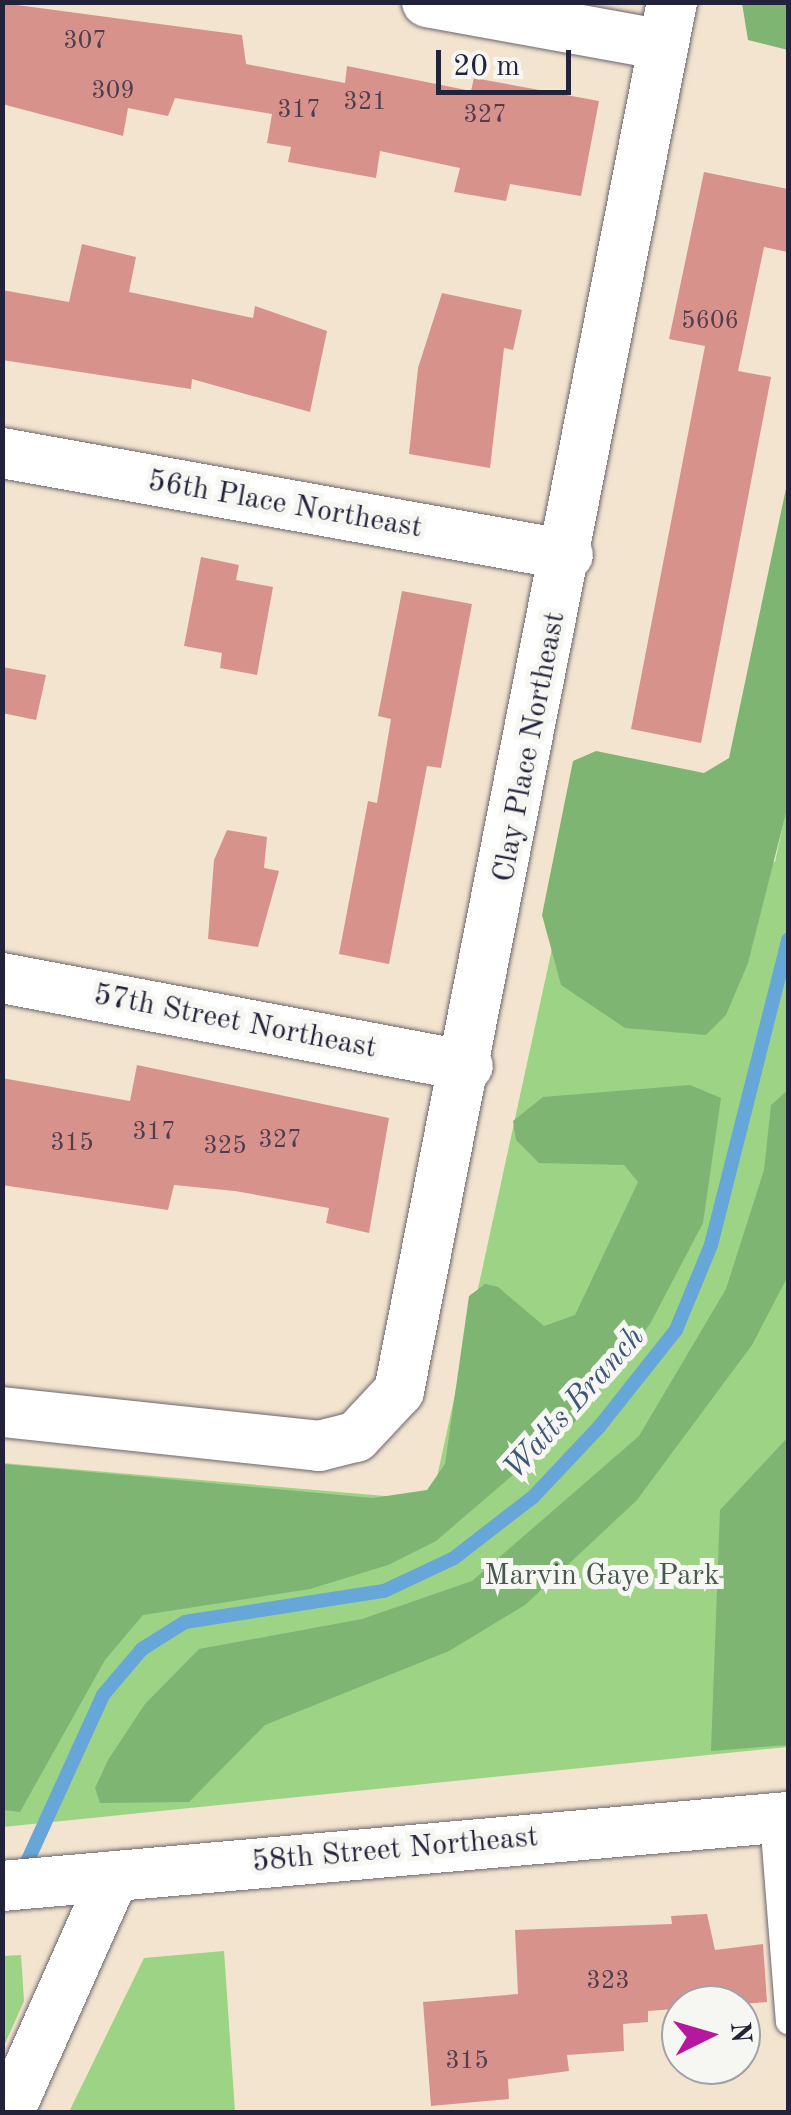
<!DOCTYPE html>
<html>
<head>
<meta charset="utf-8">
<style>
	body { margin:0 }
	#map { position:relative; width:791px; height:2115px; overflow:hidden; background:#f3e4cf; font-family:"Old Standard TT",serif }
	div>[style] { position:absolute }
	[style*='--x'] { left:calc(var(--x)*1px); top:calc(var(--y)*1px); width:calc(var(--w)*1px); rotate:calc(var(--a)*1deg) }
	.green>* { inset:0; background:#9dd384 }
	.forest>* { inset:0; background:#7eb572 }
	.stream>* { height:14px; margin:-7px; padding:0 7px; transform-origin:7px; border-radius:7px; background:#66a6d9 }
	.building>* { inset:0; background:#d8928c }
	.roads { filter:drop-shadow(0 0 2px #6b666f) drop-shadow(0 0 2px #6b666f) }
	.service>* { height:25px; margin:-12.5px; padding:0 12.5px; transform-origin:12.5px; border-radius:12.5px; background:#fff }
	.minor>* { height:50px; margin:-25px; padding:0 25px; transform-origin:25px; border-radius:25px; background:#fff }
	span { translate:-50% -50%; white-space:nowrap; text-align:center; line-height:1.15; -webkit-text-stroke:10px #f6f6f2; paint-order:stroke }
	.number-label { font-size:25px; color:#503e4f }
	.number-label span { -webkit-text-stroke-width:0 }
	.street-label { font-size:30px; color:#22223b }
	.park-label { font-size:30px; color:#475751 }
	.water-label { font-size:32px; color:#3d577a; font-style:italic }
	.frame { position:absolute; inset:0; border:5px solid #22223b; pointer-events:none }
	.north { position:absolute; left:661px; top:1985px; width:100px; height:100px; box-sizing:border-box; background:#f6f6f2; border:2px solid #a1a1a9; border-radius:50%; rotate:85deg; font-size:28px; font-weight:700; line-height:40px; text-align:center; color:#22223b }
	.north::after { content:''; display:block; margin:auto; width:35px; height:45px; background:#b5179e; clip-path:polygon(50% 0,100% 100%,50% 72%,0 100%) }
	.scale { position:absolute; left:436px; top:50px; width:135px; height:45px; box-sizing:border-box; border:5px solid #22223b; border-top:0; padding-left:12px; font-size:30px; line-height:35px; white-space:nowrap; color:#22223b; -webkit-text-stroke:8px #f6f6f2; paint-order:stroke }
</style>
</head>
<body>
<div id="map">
	<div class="green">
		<div style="clip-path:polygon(788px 801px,787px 1747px,3px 1827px,2px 1463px,432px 1500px,580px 820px,775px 862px)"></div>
		<div style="clip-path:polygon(224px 1951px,235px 2112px,69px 2112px,144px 1958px)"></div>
		<div style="clip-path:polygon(21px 1955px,24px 2001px,3px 2048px,3px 1956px)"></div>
	</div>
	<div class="forest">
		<div style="clip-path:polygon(742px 3px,788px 3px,788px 50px,748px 40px)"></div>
		<div style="clip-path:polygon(788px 479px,788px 805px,748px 963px,726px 1015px,706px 1035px,625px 1028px,561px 985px,542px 915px,573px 761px,596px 751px,704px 773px,729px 758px)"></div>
		<div style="clip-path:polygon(690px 1085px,721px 1098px,703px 1223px,650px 1324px,577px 1420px,436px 1541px,388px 1565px,310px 1589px,143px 1615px,105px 1660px,20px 1812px,3px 1810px,3px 1464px,373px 1498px,427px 1490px,445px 1464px,469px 1296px,485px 1284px,498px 1287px,544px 1326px,575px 1315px,638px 1182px,624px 1165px,539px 1163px,516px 1140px,513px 1121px,543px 1097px)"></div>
		<div style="clip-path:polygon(788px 1090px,788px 1276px,752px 1345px,637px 1500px,525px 1605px,449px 1651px,265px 1725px,189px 1802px,100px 1803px,95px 1788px,108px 1760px,145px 1704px,199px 1649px,362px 1619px,472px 1581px,639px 1436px,726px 1289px,764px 1170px,771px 1105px)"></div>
		<div style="clip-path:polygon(788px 1437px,788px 1745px,711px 1751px,720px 1510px)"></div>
	</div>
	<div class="stream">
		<div style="--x:22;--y:1873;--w:196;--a:-65.5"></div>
		<div style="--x:103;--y:1695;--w:60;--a:-49.7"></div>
		<div style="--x:142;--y:1649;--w:51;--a:-32.1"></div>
		<div style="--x:185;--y:1622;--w:201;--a:-8.9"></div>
		<div style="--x:384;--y:1591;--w:77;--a:-25.2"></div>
		<div style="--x:454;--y:1558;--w:100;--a:-37.7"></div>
		<div style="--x:533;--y:1497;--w:96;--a:-46.7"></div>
		<div style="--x:599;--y:1427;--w:124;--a:-51.6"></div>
		<div style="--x:676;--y:1330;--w:92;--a:-67.6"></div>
		<div style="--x:711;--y:1245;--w:315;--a:-75.8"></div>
	</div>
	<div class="building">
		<div style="clip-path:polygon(2px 3px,242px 35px,246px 64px,345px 83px,347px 66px,471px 91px,474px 78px,599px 101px,581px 196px,510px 184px,506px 201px,454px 192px,460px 168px,380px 151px,376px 178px,288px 162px,291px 147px,267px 143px,272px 114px,175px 98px,168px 116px,128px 108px,123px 136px,2px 104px)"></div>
		<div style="clip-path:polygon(704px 172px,788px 189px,788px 252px,764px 247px,738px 371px,771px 377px,701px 743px,631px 729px,705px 346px,669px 339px)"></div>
		<div style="clip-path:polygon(82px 244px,136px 257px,129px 292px,253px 318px,255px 306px,327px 331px,310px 412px,192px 379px,191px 389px,2px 360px,2px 290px,69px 302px)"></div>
		<div style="clip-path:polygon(442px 293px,522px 310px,513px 350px,504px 348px,490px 468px,409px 454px,418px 368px)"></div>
		<div style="clip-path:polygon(201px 557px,239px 565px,236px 580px,273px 587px,257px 675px,220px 668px,222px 653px,184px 646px)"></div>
		<div style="clip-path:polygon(402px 591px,472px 604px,441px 768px,427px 766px,389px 964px,339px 954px,368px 801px,377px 803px,391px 719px,378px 716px)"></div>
		<div style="clip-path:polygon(2px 667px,46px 675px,36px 720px,2px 713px)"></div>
		<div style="clip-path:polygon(227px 830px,267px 837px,264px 868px,279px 871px,258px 947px,208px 939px,214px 860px)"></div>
		<div style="clip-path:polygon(137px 1065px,389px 1118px,369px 1233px,326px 1223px,329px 1208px,235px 1191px,174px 1185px,168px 1210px,2px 1185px,2px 1078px,130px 1101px)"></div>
		<div style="clip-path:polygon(707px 1914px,715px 1950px,763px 1944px,767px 2002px,648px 2011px,648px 2022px,623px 2024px,624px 2051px,567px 2055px,569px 2071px,508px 2079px,509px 2099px,431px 2106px,423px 2002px,518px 1994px,515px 1930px,672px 1924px,671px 1916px)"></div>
	</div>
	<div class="roads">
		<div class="service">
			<div style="--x:772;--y:1819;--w:203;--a:85.5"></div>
		</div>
		<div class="minor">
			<div style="--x:427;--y:2;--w:240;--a:10.3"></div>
			<div style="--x:2;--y:453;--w:575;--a:10.22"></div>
			<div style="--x:2;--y:978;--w:474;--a:10.7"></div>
			<div style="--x:2;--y:1412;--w:319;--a:6.1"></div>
			<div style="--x:319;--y:1446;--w:38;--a:-14"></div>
			<div style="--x:356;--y:1437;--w:63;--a:-46.9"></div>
			<div style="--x:399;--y:1391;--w:1416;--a:-78.88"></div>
			<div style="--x:2;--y:1886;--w:789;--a:-5.02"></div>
			<div style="--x:9;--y:2112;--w:258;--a:-66"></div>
		</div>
	</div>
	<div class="number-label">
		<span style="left:85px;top:42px">307</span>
		<span style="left:113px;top:92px">309</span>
		<span style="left:365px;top:103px">321</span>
		<span style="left:299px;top:111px">317</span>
		<span style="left:485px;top:116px">327</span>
		<span style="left:710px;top:322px">5606</span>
		<span style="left:154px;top:1133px">317</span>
		<span style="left:280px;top:1141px">327</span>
		<span style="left:72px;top:1144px">315</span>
		<span style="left:225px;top:1147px">325</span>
		<span style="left:608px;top:1982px">323</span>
		<span style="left:467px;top:2062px">315</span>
	</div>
	<div class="street-label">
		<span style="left:285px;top:505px;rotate:10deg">56th Place Northeast</span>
		<span style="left:530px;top:747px;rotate:-79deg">Clay Place Northeast</span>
		<span style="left:235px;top:1022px;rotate:11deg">57th Street Northeast</span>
		<span style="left:395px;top:1850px;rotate:-5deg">58th Street Northeast</span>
	</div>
	<div class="park-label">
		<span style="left:602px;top:1576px">Marvin Gaye Park</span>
	</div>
	<div class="water-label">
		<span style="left:575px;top:1404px;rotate:-48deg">Watts Branch</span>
	</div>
	<div class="frame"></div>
	<div class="north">N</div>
	<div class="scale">20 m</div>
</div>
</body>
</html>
